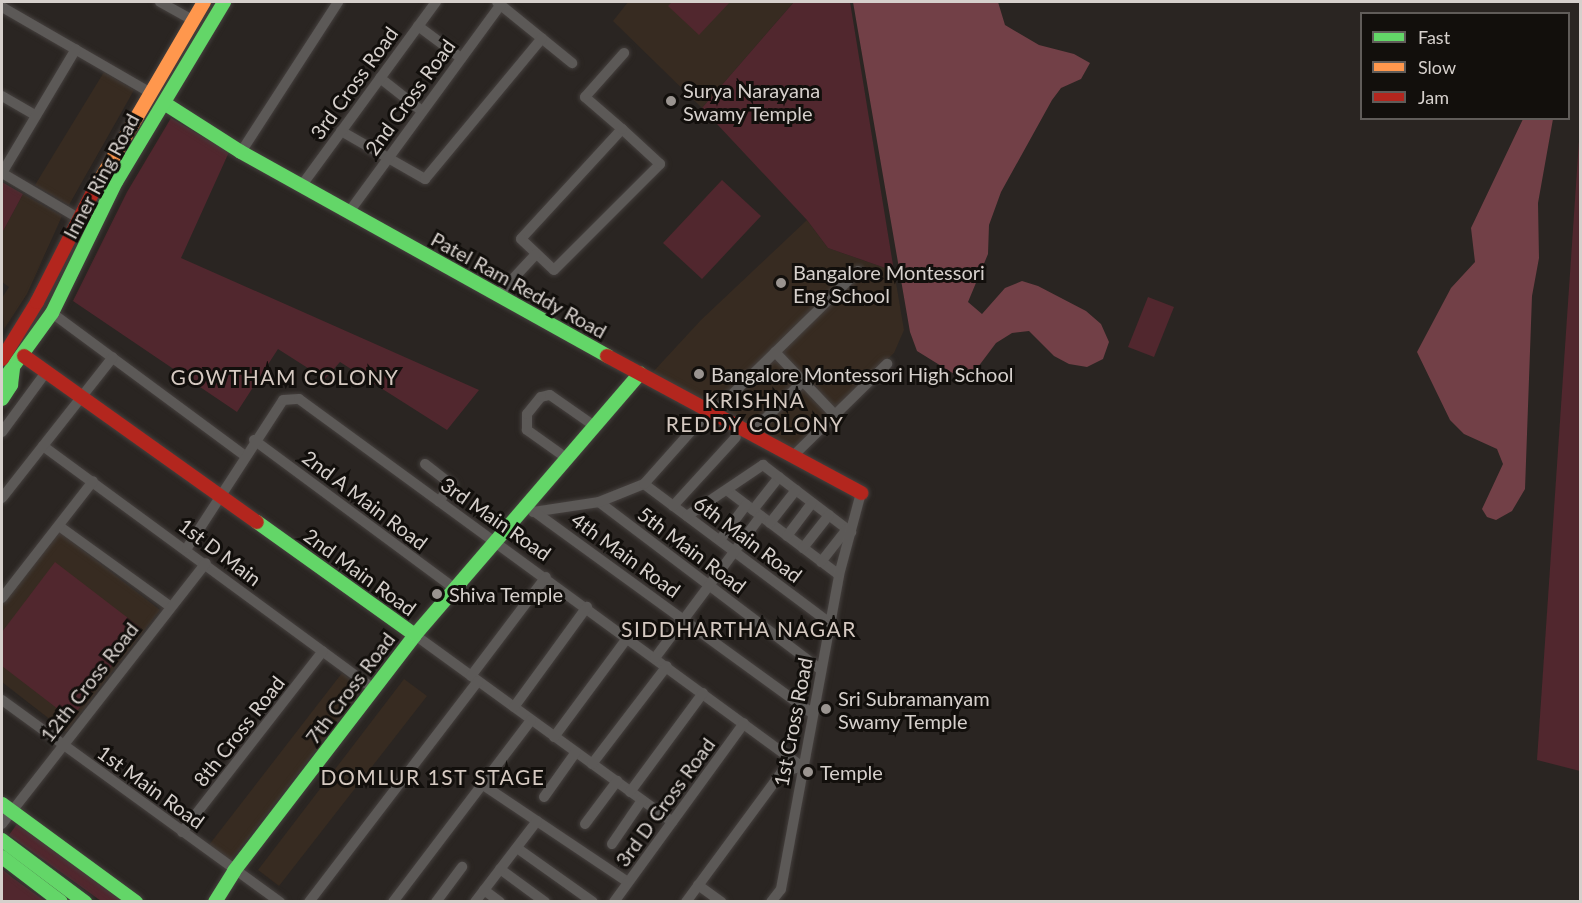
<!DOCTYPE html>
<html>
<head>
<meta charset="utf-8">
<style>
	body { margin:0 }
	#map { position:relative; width:1582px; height:903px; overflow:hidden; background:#2a2522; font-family:Lato,sans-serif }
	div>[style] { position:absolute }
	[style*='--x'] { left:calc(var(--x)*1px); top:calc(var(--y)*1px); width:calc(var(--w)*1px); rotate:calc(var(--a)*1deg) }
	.built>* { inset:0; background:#372b21 }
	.green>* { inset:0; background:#51272e }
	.forest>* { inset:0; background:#724047 }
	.roads { filter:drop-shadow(0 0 2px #45403e) drop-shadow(0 0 2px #45403e) }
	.street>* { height:10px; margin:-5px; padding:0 5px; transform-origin:5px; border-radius:5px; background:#5c5957 }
	.fast>* { height:14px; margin:-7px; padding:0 7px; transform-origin:7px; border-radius:7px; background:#63d668 }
	.slow>* { height:14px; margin:-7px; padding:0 7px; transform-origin:7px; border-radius:7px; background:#ff974d }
	.jam>* { height:14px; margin:-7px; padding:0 7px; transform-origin:7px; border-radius:7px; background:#b3261e }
	.dots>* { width:16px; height:16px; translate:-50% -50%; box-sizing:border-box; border:3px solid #120f0c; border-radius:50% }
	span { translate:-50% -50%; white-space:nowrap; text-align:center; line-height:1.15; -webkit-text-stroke:6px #120f0c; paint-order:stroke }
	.street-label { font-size:20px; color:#d6d0cc }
	.poi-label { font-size:20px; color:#d6d0cc }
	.left { translate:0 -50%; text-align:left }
	.neighbourhood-label { font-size:21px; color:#d5c9c1; letter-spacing:1.5px }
	.frame { position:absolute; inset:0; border:3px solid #d6d0cc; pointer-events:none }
	.legend { position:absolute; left:1360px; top:12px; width:210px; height:108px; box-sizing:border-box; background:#120f0c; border:2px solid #605c59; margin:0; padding:8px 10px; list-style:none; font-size:18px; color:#d6d0cc }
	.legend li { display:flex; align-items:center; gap:12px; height:30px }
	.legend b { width:30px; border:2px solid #605c59 }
</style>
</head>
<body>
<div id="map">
	<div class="built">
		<div style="clip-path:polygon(628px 2px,794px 2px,702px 108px,613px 21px)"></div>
		<div style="clip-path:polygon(104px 72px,134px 90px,69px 205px,35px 185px)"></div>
		<div style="clip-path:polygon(23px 194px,62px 216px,27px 294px,4px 329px,2px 298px,9px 287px,2px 282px,2px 233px)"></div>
		<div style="clip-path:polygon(807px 220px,828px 248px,894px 271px,904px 330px,894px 353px,790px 451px,652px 373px,701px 320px)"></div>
		<div style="clip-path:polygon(58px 531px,160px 610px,66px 732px,2px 682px,2px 604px)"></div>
		<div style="clip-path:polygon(342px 673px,363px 689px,230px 861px,209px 845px)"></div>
		<div style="clip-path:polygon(404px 679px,427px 696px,279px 886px,258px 870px)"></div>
	</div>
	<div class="green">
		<div style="clip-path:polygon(672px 2px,730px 2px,699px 35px,668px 6px)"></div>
		<div style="clip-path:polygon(794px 2px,850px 2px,894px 271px,828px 248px,807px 220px,702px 108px)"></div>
		<div style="clip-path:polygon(171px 118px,229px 152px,181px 258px,479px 390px,447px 430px,340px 362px,325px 379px,278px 349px,237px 412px,73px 301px,127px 192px)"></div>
		<div style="clip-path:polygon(1580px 126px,1580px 771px,1537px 760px)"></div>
		<div style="clip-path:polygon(722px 180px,761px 216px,702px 279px,663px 243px)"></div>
		<div style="clip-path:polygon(2px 182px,23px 194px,2px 233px)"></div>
		<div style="clip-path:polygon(1148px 297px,1174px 307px,1154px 357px,1128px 347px)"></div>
		<div style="clip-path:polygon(55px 562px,141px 628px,71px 719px,2px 666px,2px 632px)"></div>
		<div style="clip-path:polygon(17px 824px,124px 901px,101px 901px,9px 835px)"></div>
		<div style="clip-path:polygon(2px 869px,13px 878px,45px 901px,2px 901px)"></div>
	</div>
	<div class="forest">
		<div style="clip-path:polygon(853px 2px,998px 2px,1005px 25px,1039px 45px,1074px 54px,1090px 63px,1081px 79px,1061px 88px,1052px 100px,1001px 192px,989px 225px,988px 254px,968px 302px,982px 314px,1005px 288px,1022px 281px,1038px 286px,1086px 311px,1101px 324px,1109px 342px,1103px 359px,1087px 367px,1069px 364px,1054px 356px,1029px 331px,1012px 333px,996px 343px,975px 371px,959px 377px,917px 351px,910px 332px)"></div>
		<div style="clip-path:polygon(1523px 119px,1553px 119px,1538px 203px,1539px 258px,1532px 296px,1525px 489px,1512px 511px,1496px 520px,1487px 517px,1482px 509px,1503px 464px,1497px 449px,1464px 434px,1450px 420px,1417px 352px,1451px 288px,1475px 262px,1471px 228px)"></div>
	</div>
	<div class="roads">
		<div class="street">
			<div style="--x:160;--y:2;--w:37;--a:29"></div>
			<div style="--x:497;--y:2;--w:97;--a:39.1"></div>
			<div style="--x:2;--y:7;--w:170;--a:30"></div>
			<div style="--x:418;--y:26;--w:54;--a:36.7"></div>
			<div style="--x:380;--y:78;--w:53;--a:38.2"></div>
			<div style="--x:2;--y:96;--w:39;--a:30"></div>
			<div style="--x:622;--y:129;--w:149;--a:132.6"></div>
			<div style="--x:521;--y:239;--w:45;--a:43.2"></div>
			<div style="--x:554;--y:270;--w:150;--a:-45"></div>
			<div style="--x:660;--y:164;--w:52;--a:-137.4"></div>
			<div style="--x:622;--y:129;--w:49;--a:-139.1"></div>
			<div style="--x:585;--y:97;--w:59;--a:-48.4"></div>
			<div style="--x:341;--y:131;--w:97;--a:29.7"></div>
			<div style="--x:425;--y:179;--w:183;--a:-50.3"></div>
			<div style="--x:241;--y:152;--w:179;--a:-57.1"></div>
			<div style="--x:2;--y:173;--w:144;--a:-59.2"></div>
			<div style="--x:2;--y:173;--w:88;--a:30.6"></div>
			<div style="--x:302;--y:185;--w:227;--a:-53.8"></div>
			<div style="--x:349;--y:212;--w:258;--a:-53.8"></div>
			<div style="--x:497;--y:296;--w:57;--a:-47.1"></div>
			<div style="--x:52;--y:313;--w:240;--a:36.5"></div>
			<div style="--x:775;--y:352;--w:87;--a:46.4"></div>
			<div style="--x:713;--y:413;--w:203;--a:-44.4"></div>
			<div style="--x:2;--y:432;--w:74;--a:-53.7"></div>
			<div style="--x:751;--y:433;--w:74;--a:-45"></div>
			<div style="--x:254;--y:440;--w:249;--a:36.5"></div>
			<div style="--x:43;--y:446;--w:411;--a:36.3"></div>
			<div style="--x:793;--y:456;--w:132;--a:-44.4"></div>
			<div style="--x:565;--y:457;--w:47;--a:-144.6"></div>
			<div style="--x:527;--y:430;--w:16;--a:-90"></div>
			<div style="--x:527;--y:414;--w:22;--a:-51"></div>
			<div style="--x:541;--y:397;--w:9;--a:-13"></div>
			<div style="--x:550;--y:395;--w:52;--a:34.9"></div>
			<div style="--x:425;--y:464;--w:34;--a:38"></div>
			<div style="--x:452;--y:485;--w:21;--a:129"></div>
			<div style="--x:644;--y:484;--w:232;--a:36.8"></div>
			<div style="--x:728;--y:491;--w:139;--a:37.1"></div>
			<div style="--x:2;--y:498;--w:179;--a:-51.8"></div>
			<div style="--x:599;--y:502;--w:278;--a:37.1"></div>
			<div style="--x:673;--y:506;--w:93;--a:-47.6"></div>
			<div style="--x:753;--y:510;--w:42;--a:-51.8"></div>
			<div style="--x:533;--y:512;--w:67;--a:-8.6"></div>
			<div style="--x:599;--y:502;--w:48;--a:-21.8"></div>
			<div style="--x:644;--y:484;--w:86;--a:-48.3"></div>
			<div style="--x:535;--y:512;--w:342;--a:36"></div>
			<div style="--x:687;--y:516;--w:92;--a:-33.9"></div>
			<div style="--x:763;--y:465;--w:111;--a:37.3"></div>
			<div style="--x:770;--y:523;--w:42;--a:-51.8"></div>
			<div style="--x:59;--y:526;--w:138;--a:35.9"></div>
			<div style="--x:787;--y:536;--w:41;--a:-52.9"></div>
			<div style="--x:720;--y:540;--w:44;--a:-53.4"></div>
			<div style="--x:187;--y:548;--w:176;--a:-57"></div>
			<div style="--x:283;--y:400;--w:16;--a:-4"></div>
			<div style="--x:299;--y:399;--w:622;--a:36.17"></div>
			<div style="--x:803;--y:548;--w:42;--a:-51.8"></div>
			<div style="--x:821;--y:562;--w:42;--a:-51.8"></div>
			<div style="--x:2;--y:598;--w:148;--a:-52.1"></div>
			<div style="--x:415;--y:635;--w:318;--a:36"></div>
			<div style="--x:655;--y:658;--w:177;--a:-53.3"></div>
			<div style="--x:471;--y:676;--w:124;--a:-52.9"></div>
			<div style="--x:2;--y:700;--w:344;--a:36"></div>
			<div style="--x:514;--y:707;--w:124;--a:-53.9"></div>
			<div style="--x:554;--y:737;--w:124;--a:-53.5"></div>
			<div style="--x:592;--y:764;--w:123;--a:-52.6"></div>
			<div style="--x:483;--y:785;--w:174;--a:33.8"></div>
			<div style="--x:630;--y:792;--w:123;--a:-53.6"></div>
			<div style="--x:544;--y:797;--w:55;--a:-54.6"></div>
			<div style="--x:2;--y:824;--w:331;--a:-52"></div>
			<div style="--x:585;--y:824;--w:54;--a:-53.3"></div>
			<div style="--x:182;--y:832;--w:229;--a:-52.1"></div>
			<div style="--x:612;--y:844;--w:53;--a:-55.7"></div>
			<div style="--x:517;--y:848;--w:93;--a:35.4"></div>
			<div style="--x:500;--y:869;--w:56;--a:36.3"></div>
			<div style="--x:698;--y:885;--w:29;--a:36"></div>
			<div style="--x:484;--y:890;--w:20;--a:37"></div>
			<div style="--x:309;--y:902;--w:278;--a:-52.6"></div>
			<div style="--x:393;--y:902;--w:228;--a:-52.8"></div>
			<div style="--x:436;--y:902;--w:44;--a:-53.4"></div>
			<div style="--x:475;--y:902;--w:102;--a:-52.6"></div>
			<div style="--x:614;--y:902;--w:221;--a:-54"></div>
			<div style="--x:686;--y:902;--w:160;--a:-53.6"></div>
			<div style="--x:781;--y:773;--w:21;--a:-19"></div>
			<div style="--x:771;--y:902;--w:16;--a:-52"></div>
			<div style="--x:781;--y:889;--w:319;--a:-79.5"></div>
			<div style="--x:839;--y:575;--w:85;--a:-75"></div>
		</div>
		<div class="fast">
			<div style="--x:164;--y:103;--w:91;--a:32.5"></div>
			<div style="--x:241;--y:152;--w:419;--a:29.1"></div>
			<div style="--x:2;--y:382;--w:85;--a:-54.1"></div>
			<div style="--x:52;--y:313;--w:146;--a:-64"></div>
			<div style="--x:116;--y:182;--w:210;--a:-59"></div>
			<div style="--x:2;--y:399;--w:17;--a:-57"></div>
			<div style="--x:11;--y:385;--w:16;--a:-83"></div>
			<div style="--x:257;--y:522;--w:194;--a:35.6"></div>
			<div style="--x:2;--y:804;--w:166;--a:36.2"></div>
			<div style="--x:2;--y:840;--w:104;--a:36.8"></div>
			<div style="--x:2;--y:857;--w:74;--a:37.3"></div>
			<div style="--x:215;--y:902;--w:36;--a:-58"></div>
			<div style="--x:234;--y:871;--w:297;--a:-52.5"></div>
			<div style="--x:415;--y:635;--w:345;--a:-49.3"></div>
		</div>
		<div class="slow">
			<div style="--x:93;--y:192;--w:220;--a:-59.7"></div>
		</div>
		<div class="jam">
			<div style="--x:24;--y:356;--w:286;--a:35.5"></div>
			<div style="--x:607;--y:356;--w:289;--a:28.3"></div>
			<div style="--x:2;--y:359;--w:67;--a:-58.4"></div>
			<div style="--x:37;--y:302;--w:123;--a:-63"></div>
		</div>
	</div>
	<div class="dots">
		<div style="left:671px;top:101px;background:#9a9490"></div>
		<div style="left:781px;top:283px;background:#9a9490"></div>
		<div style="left:699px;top:374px;background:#9a9490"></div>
		<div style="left:437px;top:594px;background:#9a9490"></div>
		<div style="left:826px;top:709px;background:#9a9490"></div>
		<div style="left:808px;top:772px;background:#9a9490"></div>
	</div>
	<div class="street-label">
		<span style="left:354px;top:83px;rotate:-54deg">3rd Cross Road</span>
		<span style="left:410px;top:97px;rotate:-54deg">2nd Cross Road</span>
		<span style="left:101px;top:176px;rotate:-62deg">Inner Ring Road</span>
		<span style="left:519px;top:285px;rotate:29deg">Patel Ram Reddy Road</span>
		<span style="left:365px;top:500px;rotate:37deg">2nd A Main Road</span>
		<span style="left:496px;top:519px;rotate:35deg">3rd Main Road</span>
		<span style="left:748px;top:539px;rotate:37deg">6th Main Road</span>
		<span style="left:692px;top:550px;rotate:37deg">5th Main Road</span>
		<span style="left:220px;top:552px;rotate:37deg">1st D Main</span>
		<span style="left:626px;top:555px;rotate:36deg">4th Main Road</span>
		<span style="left:360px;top:572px;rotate:36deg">2nd Main Road</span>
		<span style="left:89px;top:682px;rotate:-52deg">12th Cross Road</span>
		<span style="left:350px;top:688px;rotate:-53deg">7th Cross Road</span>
		<span style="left:793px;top:722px;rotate:-79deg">1st Cross Road</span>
		<span style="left:239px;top:731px;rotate:-52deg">8th Cross Road</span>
		<span style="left:151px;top:787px;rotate:36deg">1st Main Road</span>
		<span style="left:665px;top:802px;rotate:-54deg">3rd D Cross Road</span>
	</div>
	<div class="poi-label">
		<span class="left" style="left:683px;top:102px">Surya Narayana<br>Swamy Temple</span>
		<span class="left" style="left:793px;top:284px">Bangalore Montessori<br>Eng School</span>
		<span class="left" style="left:711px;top:374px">Bangalore Montessori High School</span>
		<span class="left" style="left:449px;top:594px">Shiva Temple</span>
		<span class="left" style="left:838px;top:710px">Sri Subramanyam<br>Swamy Temple</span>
		<span class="left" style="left:820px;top:772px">Temple</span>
	</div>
	<div class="neighbourhood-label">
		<span style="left:285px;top:377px">GOWTHAM COLONY</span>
		<span style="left:755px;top:412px">KRISHNA<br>REDDY COLONY</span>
		<span style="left:739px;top:629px">SIDDHARTHA NAGAR</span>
		<span style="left:433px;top:777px">DOMLUR 1ST STAGE</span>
	</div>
	<div class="frame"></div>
	<ul class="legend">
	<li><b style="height:8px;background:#63d668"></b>Fast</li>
	<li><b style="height:8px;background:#ff974d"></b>Slow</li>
	<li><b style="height:8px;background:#b3261e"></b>Jam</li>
	</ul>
</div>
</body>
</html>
